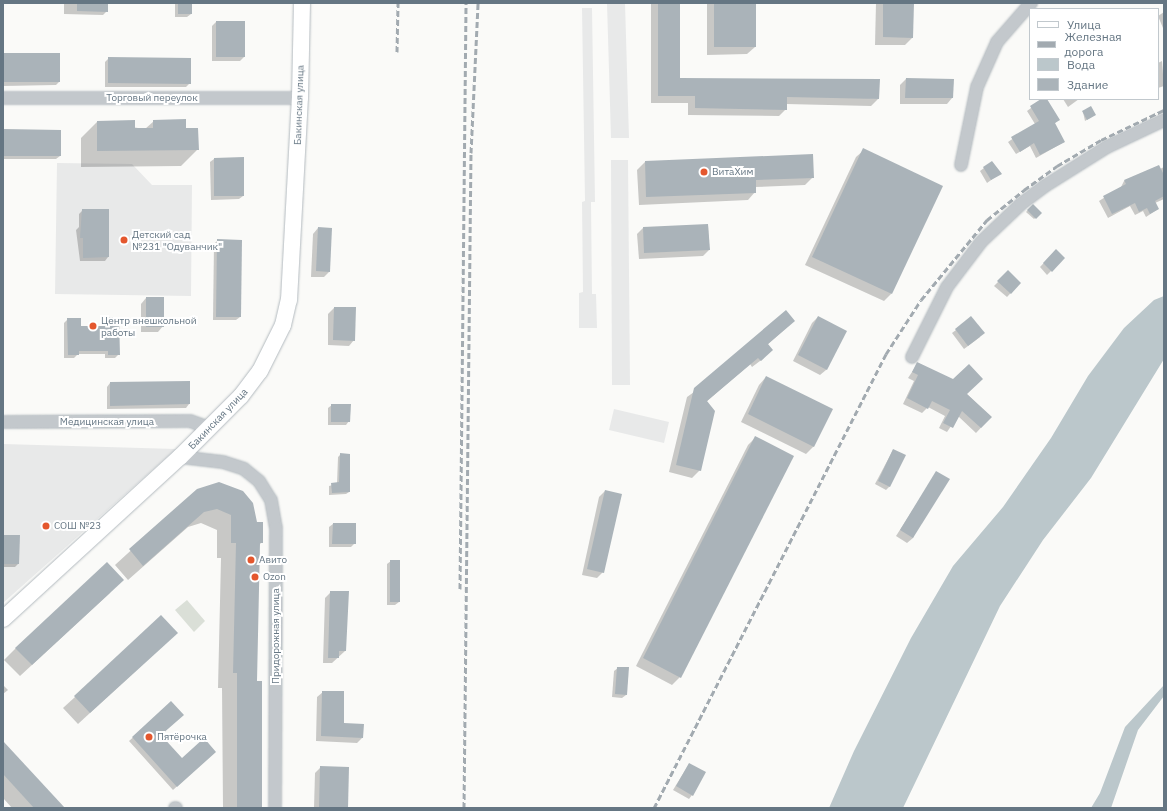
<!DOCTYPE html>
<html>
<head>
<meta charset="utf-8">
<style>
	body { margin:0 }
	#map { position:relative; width:1167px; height:811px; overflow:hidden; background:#fafaf8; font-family:"IBM Plex Sans",sans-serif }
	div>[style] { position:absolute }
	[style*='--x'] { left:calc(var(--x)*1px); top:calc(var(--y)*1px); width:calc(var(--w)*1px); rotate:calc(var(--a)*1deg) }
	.built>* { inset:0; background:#e8e9e9 }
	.green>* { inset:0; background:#dadfd7 }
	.water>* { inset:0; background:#bbc7cb }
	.shadow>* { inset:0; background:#0003 }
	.building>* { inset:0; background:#aab3b9 }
	.roads { filter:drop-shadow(0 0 1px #b3babf) drop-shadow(0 0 1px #b3babf) }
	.minor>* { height:12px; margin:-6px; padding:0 6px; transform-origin:6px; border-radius:6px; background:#c3c8cc }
	.secondary>* { height:16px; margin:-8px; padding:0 8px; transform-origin:8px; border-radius:8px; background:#fff }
	.rail>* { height:3px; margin-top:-1.5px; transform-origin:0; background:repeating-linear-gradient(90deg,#a2aab0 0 6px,transparent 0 9px) }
	.dots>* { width:11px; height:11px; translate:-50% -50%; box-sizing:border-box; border:2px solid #fff; border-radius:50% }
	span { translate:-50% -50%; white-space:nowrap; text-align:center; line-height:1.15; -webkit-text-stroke:4px #fff; paint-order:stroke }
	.street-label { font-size:10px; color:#657683 }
	.poi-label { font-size:10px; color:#657683 }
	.left { translate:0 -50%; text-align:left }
	.frame { position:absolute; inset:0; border:4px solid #657683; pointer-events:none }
	.legend { position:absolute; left:1029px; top:8px; width:130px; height:92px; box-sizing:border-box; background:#fff; border:1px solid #c1c8cd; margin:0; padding:5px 7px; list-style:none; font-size:12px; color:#657683 }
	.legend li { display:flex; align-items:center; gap:8px; height:20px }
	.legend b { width:20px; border:1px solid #c1c8cd }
</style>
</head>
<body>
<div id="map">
	<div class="built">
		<div style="clip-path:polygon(607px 3px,625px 3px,629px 138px,611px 138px)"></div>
		<div style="clip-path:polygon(582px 8px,592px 8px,595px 202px,591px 202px,592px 294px,596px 294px,597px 328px,579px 328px,579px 293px,583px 292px,582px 202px,585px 201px)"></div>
		<div style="clip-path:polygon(611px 160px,628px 160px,630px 385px,612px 385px)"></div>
		<div style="clip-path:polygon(57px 163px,132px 164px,152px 185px,192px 185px,191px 296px,55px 294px)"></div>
		<div style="clip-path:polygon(614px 409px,669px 422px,664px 443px,609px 430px)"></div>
		<div style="clip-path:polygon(3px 444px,176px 449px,3px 603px)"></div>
	</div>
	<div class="green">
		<div style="clip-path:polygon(187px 600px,205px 621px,194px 632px,175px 610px)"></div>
	</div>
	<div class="water">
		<div style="clip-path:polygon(1164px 296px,1164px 359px,1091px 478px,1043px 540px,1000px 606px,903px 808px,829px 808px,854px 751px,911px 638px,953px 566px,1003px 507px,1051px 438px,1088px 376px,1124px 328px,1154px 300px)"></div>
		<div style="clip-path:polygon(1164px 685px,1164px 696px,1138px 730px,1111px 808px,1091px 808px,1100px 793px,1125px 727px)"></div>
	</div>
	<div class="shadow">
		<div style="clip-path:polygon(64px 3px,107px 3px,107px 11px,103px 15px,64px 14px)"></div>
		<div style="clip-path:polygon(175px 3px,191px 3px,191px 14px,187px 17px,175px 17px)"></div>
		<div style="clip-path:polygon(651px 3px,679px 3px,679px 79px,878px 99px,871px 106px,786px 104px,786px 109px,779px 116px,688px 115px,688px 103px,651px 103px)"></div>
		<div style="clip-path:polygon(707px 3px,755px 3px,755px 47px,747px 54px,707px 55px)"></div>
		<div style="clip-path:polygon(876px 3px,913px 3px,912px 38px,905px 45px,875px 45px)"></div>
		<div style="clip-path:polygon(1164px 12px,1164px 28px,1163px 28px,1158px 16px)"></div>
		<div style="clip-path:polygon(216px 22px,244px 22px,244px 57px,240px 61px,212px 61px,212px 26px)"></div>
		<div style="clip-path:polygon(3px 54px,59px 82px,56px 85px,3px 86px)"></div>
		<div style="clip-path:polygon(109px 58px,190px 83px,186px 87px,105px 87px,105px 62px)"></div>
		<div style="clip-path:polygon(1162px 61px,1164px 86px,1158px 88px,1158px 63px)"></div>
		<div style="clip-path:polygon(906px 79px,953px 80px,952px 98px,947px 104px,900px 104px,900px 85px)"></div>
		<div style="clip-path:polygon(1043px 99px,1058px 120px,1054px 124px,1064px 142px,1036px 158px,1030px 146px,1016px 154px,1008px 142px,1035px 124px,1027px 111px)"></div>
		<div style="clip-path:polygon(1063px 99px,1079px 99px,1068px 107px)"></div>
		<div style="clip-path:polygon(1083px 112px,1093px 116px,1085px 121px)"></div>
		<div style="clip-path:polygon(154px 121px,185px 129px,198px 149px,181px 166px,81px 167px,81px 138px,97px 122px,145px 129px)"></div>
		<div style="clip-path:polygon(3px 130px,60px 156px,56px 159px,3px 159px)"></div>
		<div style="clip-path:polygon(864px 150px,891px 294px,884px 301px,805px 265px,856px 157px)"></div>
		<div style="clip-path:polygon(812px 155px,813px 177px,805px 185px,755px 187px,755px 192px,748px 200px,639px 205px,637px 170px,645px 162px)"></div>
		<div style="clip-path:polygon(214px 159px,243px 196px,239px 199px,211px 200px,210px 162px)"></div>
		<div style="clip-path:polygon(992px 162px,1001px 173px,987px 183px,980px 171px)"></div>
		<div style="clip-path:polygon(1159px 166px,1160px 169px,1164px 167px,1164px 199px,1155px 203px,1158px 209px,1146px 217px,1143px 211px,1135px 215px,1130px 206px,1108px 218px,1099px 201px,1121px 187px,1124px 181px)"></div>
		<div style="clip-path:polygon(1033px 205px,1041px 213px,1034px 219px,1026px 212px)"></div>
		<div style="clip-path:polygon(83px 210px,108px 210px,108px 257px,105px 261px,80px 261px,76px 230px,79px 227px,79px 214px)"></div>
		<div style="clip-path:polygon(708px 225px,709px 250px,703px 256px,639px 259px,637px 234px,643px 228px)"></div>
		<div style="clip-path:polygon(318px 228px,329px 272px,324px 277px,311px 277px,313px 234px)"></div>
		<div style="clip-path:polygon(218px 240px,240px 317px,236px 320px,213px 320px,214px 244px)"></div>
		<div style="clip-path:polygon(1056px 250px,1064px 258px,1047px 275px,1040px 267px)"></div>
		<div style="clip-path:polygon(1008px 272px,1020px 283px,1007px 297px,994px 286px)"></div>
		<div style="clip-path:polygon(146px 298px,163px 326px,158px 332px,141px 332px,141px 304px)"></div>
		<div style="clip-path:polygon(334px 308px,354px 340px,349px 346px,328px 345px,328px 314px)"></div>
		<div style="clip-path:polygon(818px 317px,845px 331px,826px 370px,820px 375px,793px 361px,812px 323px)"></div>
		<div style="clip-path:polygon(106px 318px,119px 354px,115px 358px,105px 358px,105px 354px,78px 354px,74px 358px,64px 358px,64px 323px,68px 319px,80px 327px,103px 327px,103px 322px)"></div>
		<div style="clip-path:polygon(794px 321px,767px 345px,764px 358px,752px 367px,750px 364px,706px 402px,700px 470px,692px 478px,669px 472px,687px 397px)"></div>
		<div style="clip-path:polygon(956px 330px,980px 337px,964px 349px,952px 333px)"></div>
		<div style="clip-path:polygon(918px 363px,953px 381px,991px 417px,976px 433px,958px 416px,947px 432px,939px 428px,945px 416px,928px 407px,922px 413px,903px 404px,914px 381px,908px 378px)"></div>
		<div style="clip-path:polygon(766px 377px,814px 446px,806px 454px,741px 422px,759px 385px)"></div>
		<div style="clip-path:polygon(110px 383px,189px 404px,186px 408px,107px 409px,107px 387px)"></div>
		<div style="clip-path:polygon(332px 405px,349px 421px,346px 425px,328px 425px,328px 408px)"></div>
		<div style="clip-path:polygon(756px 437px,680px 677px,672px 685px,636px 666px,748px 445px)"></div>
		<div style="clip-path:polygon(893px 450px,890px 486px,886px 490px,875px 484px)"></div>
		<div style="clip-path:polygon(341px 454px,349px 492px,346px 494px,329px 495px,329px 486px,337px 484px,338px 457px)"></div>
		<div style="clip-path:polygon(937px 472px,913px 538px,907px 543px,896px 536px)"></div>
		<div style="clip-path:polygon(219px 483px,262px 542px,259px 545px,256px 682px,259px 808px,223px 808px,222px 688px,218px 688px,221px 558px,217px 558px,217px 530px,201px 523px,188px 527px,128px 580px,115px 565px,197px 490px)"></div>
		<div style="clip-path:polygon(605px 491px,603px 572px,597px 578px,582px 575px,599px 497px)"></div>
		<div style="clip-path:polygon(333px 524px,355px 543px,351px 547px,329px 547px,329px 527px)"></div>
		<div style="clip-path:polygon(3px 536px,18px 564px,15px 567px,3px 567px)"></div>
		<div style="clip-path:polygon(391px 561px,399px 602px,395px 605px,387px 605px,387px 564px)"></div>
		<div style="clip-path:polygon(111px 592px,20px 676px,4px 660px,16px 648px)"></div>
		<div style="clip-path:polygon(331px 592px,345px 651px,332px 663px,323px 663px,325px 598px)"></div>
		<div style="clip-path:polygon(165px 644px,78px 724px,63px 708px,75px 697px)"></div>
		<div style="clip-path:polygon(618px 668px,626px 695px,622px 698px,612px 697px,614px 671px)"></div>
		<div style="clip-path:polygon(3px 685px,8px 690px,3px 694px)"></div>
		<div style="clip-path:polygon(323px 692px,343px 724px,362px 738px,357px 743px,316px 741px,317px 697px)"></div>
		<div style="clip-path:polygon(171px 703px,160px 736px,182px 759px,211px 755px,173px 790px,129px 741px)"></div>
		<div style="clip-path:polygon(3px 743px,63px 808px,12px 808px,3px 798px)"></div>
		<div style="clip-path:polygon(689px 764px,692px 795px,689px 799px,673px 790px)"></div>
		<div style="clip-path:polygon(321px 767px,347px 808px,314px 808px,315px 773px)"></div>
	</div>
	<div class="building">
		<div style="clip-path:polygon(77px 3px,108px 3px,108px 12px,77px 11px)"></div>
		<div style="clip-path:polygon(178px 3px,192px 3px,192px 14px,178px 14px)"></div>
		<div style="clip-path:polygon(658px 3px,680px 3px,680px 78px,880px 79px,879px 99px,787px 97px,787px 110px,695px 108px,695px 96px,658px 96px)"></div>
		<div style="clip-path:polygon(714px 3px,756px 3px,756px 47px,714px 47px)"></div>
		<div style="clip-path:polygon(883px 3px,914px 3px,913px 38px,883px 37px)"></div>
		<div style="clip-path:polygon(216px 21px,245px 21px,245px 57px,216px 57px)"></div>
		<div style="clip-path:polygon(3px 53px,60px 53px,60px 82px,3px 82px)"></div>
		<div style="clip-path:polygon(108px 57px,191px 58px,191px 84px,108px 83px)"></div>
		<div style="clip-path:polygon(906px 78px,954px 79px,953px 98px,905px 98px)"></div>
		<div style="clip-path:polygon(1041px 99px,1047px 99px,1060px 120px,1055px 123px,1065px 142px,1040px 155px,1034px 143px,1020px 152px,1011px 137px,1039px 121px,1030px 106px)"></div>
		<div style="clip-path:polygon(1091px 106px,1096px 115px,1087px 120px,1082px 111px)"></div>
		<div style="clip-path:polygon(186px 119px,186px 128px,198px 128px,199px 150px,97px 151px,97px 121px,135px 120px,135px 128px,153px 128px,153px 120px)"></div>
		<div style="clip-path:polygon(3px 129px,61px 130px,61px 156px,3px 156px)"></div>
		<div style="clip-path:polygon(863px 148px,943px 186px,892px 294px,812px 257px)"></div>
		<div style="clip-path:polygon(813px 154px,814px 178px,756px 180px,756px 193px,646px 197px,645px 161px)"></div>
		<div style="clip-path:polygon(244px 157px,244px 196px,214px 196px,214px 158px)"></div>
		<div style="clip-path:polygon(992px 161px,1002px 174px,991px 180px,983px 167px)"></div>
		<div style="clip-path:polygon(1159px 165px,1164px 175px,1164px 196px,1155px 201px,1159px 209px,1150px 214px,1147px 208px,1139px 212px,1135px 203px,1112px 214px,1103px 196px,1126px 184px,1124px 180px)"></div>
		<div style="clip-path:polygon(1033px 204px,1042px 213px,1036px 219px,1027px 210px)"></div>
		<div style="clip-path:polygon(82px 209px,109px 209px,109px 257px,83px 258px,83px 238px,80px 238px)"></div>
		<div style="clip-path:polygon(708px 224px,710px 250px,644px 253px,643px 227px)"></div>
		<div style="clip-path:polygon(318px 227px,332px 228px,330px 272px,316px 271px)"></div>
		<div style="clip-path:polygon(217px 239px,242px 240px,241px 317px,216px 317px)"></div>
		<div style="clip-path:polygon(1056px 249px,1065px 258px,1052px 272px,1043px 263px)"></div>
		<div style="clip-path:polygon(1008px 270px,1021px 283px,1011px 294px,997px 281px)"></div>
		<div style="clip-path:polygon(146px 297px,164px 297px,164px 327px,146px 327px)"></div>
		<div style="clip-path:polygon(334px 307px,356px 307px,355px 341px,333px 340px)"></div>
		<div style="clip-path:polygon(786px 310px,795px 321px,768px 344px,773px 350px,761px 361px,758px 358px,707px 401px,715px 411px,701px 471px,676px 465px,694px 388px)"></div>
		<div style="clip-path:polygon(818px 316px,847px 331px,827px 370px,798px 355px)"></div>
		<div style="clip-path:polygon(971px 316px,985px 333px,968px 346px,955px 329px)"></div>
		<div style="clip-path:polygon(106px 317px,119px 317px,120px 355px,108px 355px,108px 351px,79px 351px,79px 355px,68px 355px,67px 318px,81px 318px,81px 326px,106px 326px)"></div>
		<div style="clip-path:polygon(917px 362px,953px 379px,969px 364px,983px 379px,967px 394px,992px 417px,981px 428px,962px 411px,953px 428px,943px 423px,950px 410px,932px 401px,928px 409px,907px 398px,918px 375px,912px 372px)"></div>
		<div style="clip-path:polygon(766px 376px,833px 409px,814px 447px,748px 414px)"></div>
		<div style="clip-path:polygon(190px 381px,190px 404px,110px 406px,110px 382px)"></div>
		<div style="clip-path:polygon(331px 404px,351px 404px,350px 422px,331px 422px)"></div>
		<div style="clip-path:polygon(755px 436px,794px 456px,681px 678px,643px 658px)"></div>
		<div style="clip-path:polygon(893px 449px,906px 455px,890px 487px,878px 481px)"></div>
		<div style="clip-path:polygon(340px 453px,350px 454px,350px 492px,332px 493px,331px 483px,339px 482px)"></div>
		<div style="clip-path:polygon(936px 471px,950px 479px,913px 538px,900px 530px)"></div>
		<div style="clip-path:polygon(219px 482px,243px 491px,253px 503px,257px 522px,263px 522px,263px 543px,260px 543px,257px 681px,262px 681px,262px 807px,237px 807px,237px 673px,233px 673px,236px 543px,231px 543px,231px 515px,217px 509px,204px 512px,143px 566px,129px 549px,197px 489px)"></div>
		<div style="clip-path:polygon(605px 490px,622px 494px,604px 573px,587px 569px)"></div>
		<div style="clip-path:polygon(333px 523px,356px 523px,356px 544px,332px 544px)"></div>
		<div style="clip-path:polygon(3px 535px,20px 535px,19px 564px,3px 564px)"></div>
		<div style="clip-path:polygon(390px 560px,400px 560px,400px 602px,390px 602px)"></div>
		<div style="clip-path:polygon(107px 562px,124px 580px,32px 665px,15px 648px)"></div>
		<div style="clip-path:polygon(330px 591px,349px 591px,346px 651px,339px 651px,339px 658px,328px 658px)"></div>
		<div style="clip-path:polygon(161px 615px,178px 633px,90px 713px,74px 696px)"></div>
		<div style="clip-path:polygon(617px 667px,629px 667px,627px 695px,615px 694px)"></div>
		<div style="clip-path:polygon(322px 691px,344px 691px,344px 723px,364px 724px,363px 738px,321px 736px)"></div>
		<div style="clip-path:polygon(171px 701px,184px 715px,161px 735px,182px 758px,204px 738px,216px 752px,177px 787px,132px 737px)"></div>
		<div style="clip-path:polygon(3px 741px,65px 808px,34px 808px,3px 774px)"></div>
		<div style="clip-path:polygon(689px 763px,706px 772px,693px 796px,676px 786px)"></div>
		<div style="clip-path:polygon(320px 766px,349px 767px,348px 808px,319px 808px)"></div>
	</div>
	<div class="roads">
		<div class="minor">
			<div style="--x:3;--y:98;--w:297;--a:0"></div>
			<div style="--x:961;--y:165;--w:80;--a:-78.4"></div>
			<div style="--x:977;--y:87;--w:49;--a:-66"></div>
			<div style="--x:997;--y:42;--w:52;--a:-48.9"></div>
			<div style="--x:912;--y:357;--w:78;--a:-63.4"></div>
			<div style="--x:947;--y:287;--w:56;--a:-52.9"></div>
			<div style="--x:981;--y:242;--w:55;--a:-43.5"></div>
			<div style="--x:1021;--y:204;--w:30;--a:-37"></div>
			<div style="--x:1045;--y:186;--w:73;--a:-32.2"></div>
			<div style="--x:1107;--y:147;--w:63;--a:-25.3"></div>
			<div style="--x:3;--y:422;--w:187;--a:-0.3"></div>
			<div style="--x:190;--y:421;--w:21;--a:19"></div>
			<div style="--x:180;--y:457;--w:43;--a:6.6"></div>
			<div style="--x:223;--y:462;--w:22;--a:18"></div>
			<div style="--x:244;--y:469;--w:19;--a:39"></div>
			<div style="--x:259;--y:481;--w:22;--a:58"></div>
			<div style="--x:271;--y:500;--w:28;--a:80"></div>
			<div style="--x:276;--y:528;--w:280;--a:90.2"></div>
			<div style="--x:175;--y:808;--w:1;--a:0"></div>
		</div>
		<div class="secondary">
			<div style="--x:3;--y:619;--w:240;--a:-42.5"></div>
			<div style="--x:180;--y:457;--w:86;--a:-45"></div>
			<div style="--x:241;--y:396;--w:31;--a:-53"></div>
			<div style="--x:260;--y:371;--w:51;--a:-63.4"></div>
			<div style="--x:283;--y:325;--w:26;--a:-77"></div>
			<div style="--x:289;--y:300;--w:202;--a:-86.9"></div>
			<div style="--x:300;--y:98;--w:95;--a:-88.8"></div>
		</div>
	</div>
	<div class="rail">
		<div style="--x:397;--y:52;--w:49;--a:-88.8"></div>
		<div style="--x:460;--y:589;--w:586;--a:-89.41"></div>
		<div style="--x:464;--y:808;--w:655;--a:-89.39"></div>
		<div style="--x:471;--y:153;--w:150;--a:-87.3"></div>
		<div style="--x:654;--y:808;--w:510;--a:-62.93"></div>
		<div style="--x:886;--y:354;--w:64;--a:-57.1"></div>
		<div style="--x:921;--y:300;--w:104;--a:-50.5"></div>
		<div style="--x:987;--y:220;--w:48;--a:-39"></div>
		<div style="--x:1024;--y:190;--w:41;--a:-36"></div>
		<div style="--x:1057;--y:166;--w:51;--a:-30.6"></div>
		<div style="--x:1101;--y:140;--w:70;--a:-25.5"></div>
	</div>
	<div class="dots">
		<div style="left:704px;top:172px;background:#e4572e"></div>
		<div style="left:124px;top:240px;background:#e4572e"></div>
		<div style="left:93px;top:326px;background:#e4572e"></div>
		<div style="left:46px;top:526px;background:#e4572e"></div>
		<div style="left:251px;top:560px;background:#e4572e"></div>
		<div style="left:255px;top:577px;background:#e4572e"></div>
		<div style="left:149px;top:737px;background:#e4572e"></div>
	</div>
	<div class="street-label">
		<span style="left:152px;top:98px">Торговый переулок</span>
		<span style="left:299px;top:105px;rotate:-88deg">Бакинская улица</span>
		<span style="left:218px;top:419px;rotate:-46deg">Бакинская улица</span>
		<span style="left:107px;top:422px">Медицинская улица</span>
		<span style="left:276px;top:636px;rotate:-90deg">Придорожная улица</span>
	</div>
	<div class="poi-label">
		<span class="left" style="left:712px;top:172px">ВитаХим</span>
		<span class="left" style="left:132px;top:240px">Детский сад<br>№231 "Одуванчик"</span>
		<span class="left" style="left:101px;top:326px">Центр внешкольной<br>работы</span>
		<span class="left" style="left:54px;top:526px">СОШ №23</span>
		<span class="left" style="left:259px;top:560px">Авито</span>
		<span class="left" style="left:263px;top:577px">Ozon</span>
		<span class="left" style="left:157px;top:737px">Пятёрочка</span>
	</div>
	<div class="frame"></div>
	<ul class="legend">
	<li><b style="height:5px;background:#fff"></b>Улица</li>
	<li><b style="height:5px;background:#a2aab0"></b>Железная дорога</li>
	<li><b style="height:11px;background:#bbc7cb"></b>Вода</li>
	<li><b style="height:11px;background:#aab3b9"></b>Здание</li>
	</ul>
</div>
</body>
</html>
